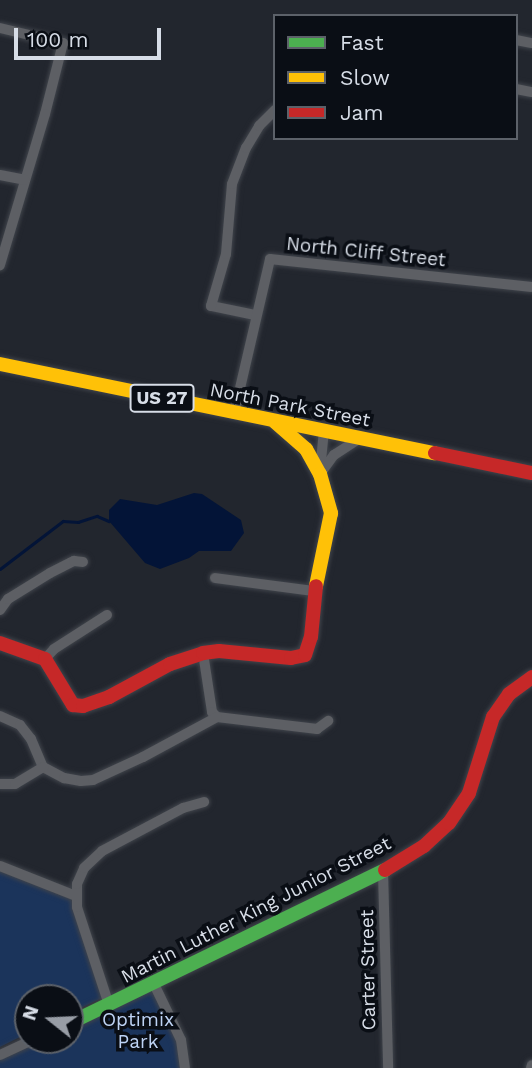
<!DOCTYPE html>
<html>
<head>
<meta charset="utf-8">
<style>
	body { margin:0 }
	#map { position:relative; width:532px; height:1068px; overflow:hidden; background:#22262e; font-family:"Work Sans",sans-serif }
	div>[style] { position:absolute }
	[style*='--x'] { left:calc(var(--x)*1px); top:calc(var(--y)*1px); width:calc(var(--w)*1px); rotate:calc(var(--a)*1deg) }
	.green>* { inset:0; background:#1b345b }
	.water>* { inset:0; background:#031437 }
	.stream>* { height:2.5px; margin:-1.25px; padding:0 1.25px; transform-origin:1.25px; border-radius:1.25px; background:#031437 }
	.roads { filter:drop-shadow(0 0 2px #40444b) drop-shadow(0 0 2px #40444b) }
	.street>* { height:10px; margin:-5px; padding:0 5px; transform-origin:5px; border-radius:5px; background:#5d5f64 }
	.fast>* { height:14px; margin:-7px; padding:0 7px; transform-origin:7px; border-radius:7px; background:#4caf50 }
	.slow>* { height:14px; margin:-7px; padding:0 7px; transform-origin:7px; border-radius:7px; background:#ffc107 }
	.jam>* { height:14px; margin:-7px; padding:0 7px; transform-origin:7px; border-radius:7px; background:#c62828 }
	span { translate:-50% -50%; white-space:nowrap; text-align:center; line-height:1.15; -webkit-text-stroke:7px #0a0e15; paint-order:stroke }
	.shield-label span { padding:2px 5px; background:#0a0e15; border:2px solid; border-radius:5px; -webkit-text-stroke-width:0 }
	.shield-label { font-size:18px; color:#d7dde7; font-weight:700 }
	.street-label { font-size:19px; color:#d7dde7 }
	.park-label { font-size:19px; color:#bed3f4 }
	.legend { position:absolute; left:273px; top:14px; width:245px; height:126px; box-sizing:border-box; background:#0a0e15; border:2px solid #5c6169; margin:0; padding:9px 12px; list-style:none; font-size:21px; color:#d7dde7 }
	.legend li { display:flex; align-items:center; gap:14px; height:35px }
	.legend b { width:35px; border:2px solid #5c6169 }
	.north { position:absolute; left:14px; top:984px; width:70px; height:70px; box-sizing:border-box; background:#0a0e15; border:2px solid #5c6169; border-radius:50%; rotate:288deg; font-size:19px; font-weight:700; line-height:28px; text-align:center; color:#d7dde7 }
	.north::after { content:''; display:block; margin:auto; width:24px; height:32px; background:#989da6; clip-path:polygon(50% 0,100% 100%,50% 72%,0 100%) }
	.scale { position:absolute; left:14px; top:28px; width:147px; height:32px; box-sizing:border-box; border:4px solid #d7dde7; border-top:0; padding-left:9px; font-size:21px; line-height:24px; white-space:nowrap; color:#d7dde7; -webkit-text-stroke:5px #0a0e15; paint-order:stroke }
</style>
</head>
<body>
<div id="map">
	<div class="green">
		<div style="clip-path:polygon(0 871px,71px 898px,102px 998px,70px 1013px,70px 998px,28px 998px,28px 1033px,0 1047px)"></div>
		<div style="clip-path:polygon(154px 984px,175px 1026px,185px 1068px,0 1068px,0 1055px,32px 1040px,70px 1040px,70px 1023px)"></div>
	</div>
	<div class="water">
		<div style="clip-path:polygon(194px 493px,202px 494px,241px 520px,244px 533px,231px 551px,199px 551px,189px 558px,160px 569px,145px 563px,109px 521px,109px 510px,120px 499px,157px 505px)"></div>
	</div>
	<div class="stream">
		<div style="--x:0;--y:569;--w:79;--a:-37.3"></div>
		<div style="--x:63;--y:521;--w:15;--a:4"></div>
		<div style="--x:78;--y:522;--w:20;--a:-18"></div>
		<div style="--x:97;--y:516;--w:13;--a:23"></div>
	</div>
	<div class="roads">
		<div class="street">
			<div style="--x:0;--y:28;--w:65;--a:13.4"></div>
			<div style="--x:63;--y:43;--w:73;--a:104.2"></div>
			<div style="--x:45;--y:114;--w:158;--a:106.6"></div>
			<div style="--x:516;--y:40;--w:16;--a:11"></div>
			<div style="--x:516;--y:89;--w:16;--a:11"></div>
			<div style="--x:0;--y:175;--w:25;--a:11"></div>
			<div style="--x:255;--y:315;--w:45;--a:-168.4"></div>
			<div style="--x:211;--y:306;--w:54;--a:-73.9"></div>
			<div style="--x:226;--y:254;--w:70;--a:-85.1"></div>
			<div style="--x:232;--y:184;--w:39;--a:-69"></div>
			<div style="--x:246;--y:148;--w:26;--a:-59"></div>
			<div style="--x:259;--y:126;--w:23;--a:-45"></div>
			<div style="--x:234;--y:414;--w:159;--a:-76.9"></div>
			<div style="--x:270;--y:259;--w:263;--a:6.1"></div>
			<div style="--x:320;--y:471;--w:41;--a:-84.4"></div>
			<div style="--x:320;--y:474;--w:24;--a:-54"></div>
			<div style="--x:334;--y:455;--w:31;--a:-33"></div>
			<div style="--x:215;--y:578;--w:100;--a:7.5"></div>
			<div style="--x:0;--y:610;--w:14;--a:-54"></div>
			<div style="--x:8;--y:599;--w:49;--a:-31.8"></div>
			<div style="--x:50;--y:573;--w:27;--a:-27"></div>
			<div style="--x:74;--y:561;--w:9;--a:6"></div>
			<div style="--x:203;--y:653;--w:60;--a:81.3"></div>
			<div style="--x:212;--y:712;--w:7;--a:45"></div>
			<div style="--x:217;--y:717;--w:101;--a:6.8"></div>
			<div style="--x:317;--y:729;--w:14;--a:-36"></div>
			<div style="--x:45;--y:659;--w:13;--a:-48"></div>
			<div style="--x:54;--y:649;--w:63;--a:-32.7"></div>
			<div style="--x:0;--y:716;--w:22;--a:24"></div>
			<div style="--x:20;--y:725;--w:18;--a:52"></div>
			<div style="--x:31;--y:739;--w:30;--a:67"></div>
			<div style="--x:43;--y:767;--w:24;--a:28"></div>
			<div style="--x:64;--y:778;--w:17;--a:10"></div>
			<div style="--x:81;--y:781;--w:12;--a:-5"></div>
			<div style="--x:93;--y:780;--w:55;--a:-24.7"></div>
			<div style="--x:143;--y:757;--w:84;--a:-28.4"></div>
			<div style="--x:0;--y:784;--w:15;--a:0"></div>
			<div style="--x:15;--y:784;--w:33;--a:-31"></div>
			<div style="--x:0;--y:866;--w:82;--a:21.5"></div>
			<div style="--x:383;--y:871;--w:197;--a:88.5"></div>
			<div style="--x:154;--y:984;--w:62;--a:64.3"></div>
			<div style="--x:181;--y:1040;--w:28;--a:82"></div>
			<div style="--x:109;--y:1005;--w:103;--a:-108.1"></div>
			<div style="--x:77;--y:907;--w:23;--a:-90"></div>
			<div style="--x:77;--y:884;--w:17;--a:-66"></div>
			<div style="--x:84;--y:868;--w:25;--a:-43"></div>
			<div style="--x:102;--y:851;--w:92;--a:-28"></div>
			<div style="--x:183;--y:808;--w:22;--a:-16"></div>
			<div style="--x:0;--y:1055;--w:35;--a:-25"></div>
			<div style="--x:531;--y:1068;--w:3;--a:-72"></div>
		</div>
		<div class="fast">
			<div style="--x:70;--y:1023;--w:350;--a:-25.9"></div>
		</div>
		<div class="slow">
			<div style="--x:0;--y:364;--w:444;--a:11.6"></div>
			<div style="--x:275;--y:422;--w:41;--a:41.1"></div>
			<div style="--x:306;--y:449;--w:29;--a:61"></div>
			<div style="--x:320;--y:474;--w:41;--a:74.2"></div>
			<div style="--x:331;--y:513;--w:75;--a:101.6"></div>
		</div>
		<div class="jam">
			<div style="--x:435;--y:453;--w:99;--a:11.7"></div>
			<div style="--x:0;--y:643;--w:48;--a:19.6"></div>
			<div style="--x:45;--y:659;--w:54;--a:58.7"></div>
			<div style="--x:73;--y:705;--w:10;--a:6"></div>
			<div style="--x:83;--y:706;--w:28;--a:-19"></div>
			<div style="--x:109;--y:697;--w:69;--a:-28.4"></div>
			<div style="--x:170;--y:664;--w:35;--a:-18"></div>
			<div style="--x:203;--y:653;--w:16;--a:-7"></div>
			<div style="--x:219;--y:651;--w:72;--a:5.6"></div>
			<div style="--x:291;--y:658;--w:14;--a:-12"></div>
			<div style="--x:305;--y:655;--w:19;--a:-72"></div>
			<div style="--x:311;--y:637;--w:51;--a:-84.4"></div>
			<div style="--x:385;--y:870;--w:46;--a:-31.6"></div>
			<div style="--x:424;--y:846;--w:34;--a:-43"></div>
			<div style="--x:449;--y:823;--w:36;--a:-56"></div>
			<div style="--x:469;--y:793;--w:80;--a:-72.5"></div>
			<div style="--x:493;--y:717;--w:28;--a:-55"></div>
			<div style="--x:509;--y:694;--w:29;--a:-36"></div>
		</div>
	</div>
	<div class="shield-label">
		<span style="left:162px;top:398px">US 27</span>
	</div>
	<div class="street-label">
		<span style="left:366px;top:252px;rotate:6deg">North Cliff Street</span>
		<span style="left:290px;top:405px;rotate:11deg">North Park Street</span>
		<span style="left:256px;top:910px;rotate:-27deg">Martin Luther King Junior Street</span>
		<span style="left:368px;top:970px;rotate:-91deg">Carter Street</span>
	</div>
	<div class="park-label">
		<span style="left:138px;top:1031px">Optimix<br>Park</span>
	</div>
	<ul class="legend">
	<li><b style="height:9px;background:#4caf50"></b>Fast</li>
	<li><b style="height:9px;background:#ffc107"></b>Slow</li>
	<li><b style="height:9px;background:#c62828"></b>Jam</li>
	</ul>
	<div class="north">N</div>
	<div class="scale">100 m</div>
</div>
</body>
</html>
